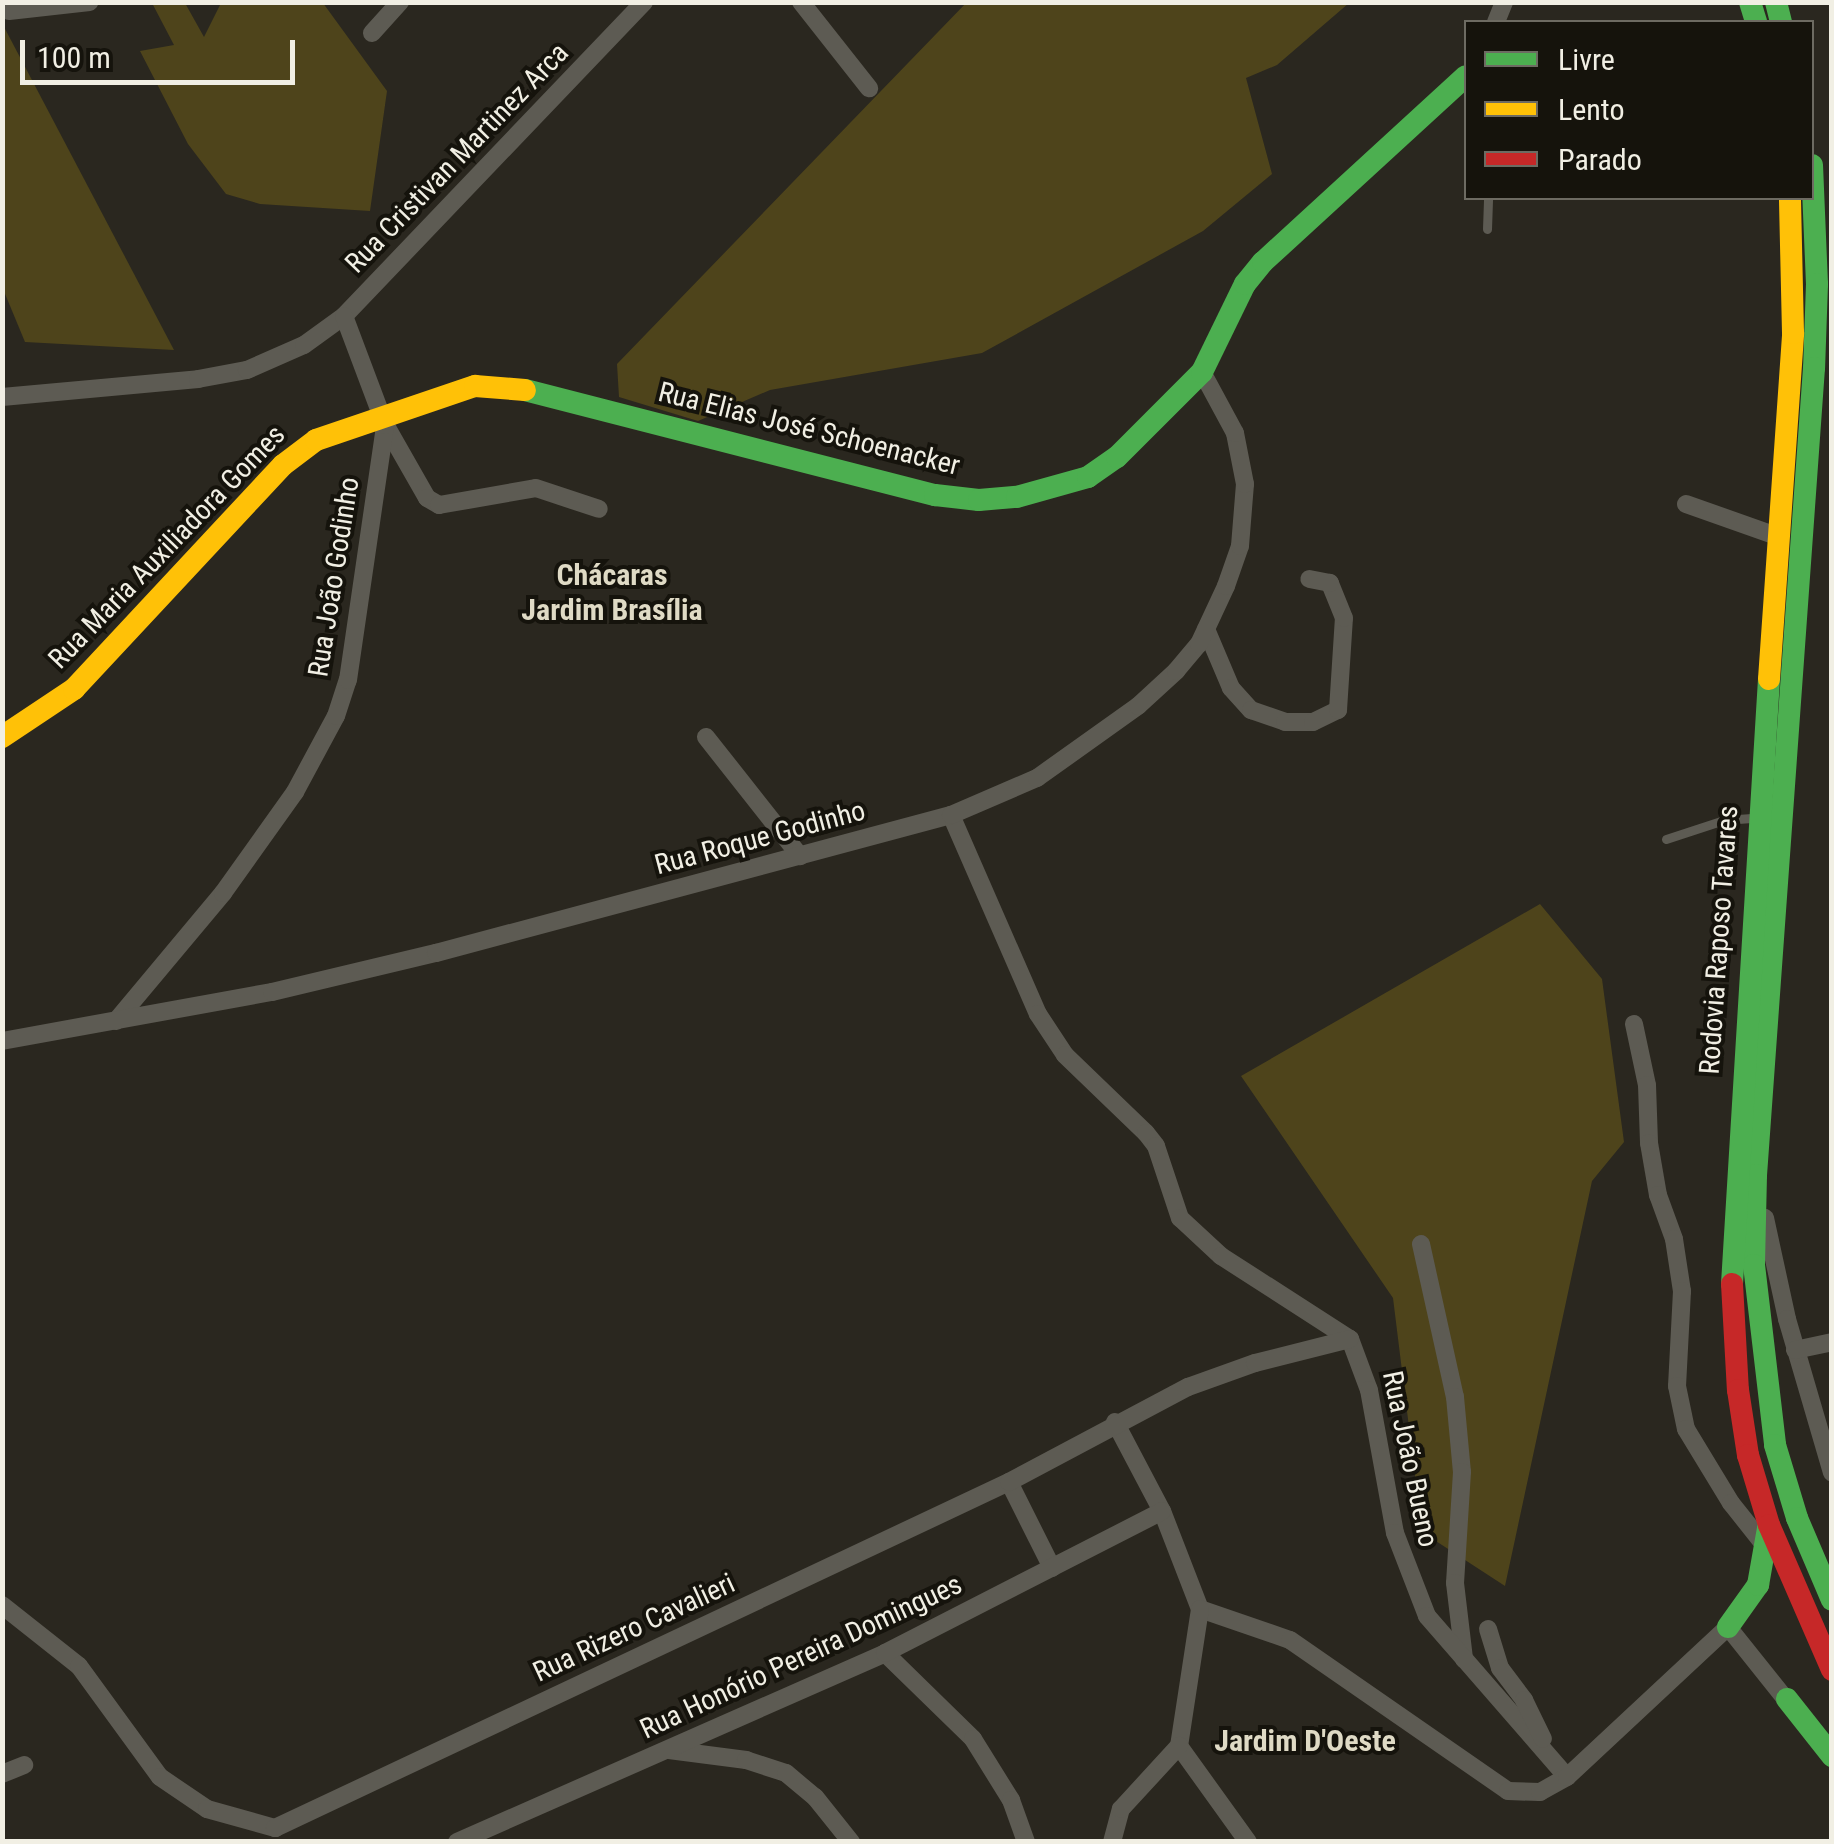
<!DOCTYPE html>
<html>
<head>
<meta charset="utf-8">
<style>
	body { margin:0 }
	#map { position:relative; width:1834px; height:1844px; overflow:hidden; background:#2a271f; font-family:"Roboto Condensed",sans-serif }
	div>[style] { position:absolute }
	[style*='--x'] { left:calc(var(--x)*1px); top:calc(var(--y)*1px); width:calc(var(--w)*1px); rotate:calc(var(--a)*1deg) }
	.green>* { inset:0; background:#4e441b }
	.lane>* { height:9px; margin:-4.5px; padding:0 4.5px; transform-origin:4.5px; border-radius:4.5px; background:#5d5b53 }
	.street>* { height:18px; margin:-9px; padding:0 9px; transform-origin:9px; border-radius:9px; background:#5d5b53 }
	.fast>* { height:22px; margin:-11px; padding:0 11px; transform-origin:11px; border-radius:11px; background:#4caf50 }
	.slow>* { height:22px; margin:-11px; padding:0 11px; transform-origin:11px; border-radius:11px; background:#ffc107 }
	.jam>* { height:22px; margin:-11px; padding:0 11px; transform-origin:11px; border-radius:11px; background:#c62828 }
	span { translate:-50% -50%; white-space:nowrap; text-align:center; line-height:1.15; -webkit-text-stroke:8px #15130c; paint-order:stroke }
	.street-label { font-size:28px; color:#f1efe4 }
	.neighbourhood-label { font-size:30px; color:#dfdac5; font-weight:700 }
	.frame { position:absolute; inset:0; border:5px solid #f1efe4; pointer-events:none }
	.legend { position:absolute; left:1464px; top:20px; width:350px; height:180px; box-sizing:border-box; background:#15130c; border:2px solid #6d6b62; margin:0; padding:12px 18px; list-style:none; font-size:30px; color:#f1efe4 }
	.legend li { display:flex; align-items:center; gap:20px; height:50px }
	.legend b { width:50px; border:2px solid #6d6b62 }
	.scale { position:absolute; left:20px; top:40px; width:275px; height:45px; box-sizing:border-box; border:5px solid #f1efe4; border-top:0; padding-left:12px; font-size:30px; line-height:35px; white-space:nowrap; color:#f1efe4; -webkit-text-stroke:8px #15130c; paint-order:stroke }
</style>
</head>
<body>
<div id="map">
	<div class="green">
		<div style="clip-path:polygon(967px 2px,1349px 3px,1277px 65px,1246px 78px,1272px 174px,1203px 231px,982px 353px,770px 390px,698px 421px,619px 397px,617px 364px)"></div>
		<div style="clip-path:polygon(152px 3px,185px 3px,204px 37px,221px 3px,323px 3px,387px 91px,370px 211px,260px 204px,226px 194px,188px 144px,140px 51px,174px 45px)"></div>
		<div style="clip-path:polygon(2px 25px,3px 25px,174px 350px,25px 342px,3px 289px)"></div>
		<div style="clip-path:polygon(1540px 904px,1602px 979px,1624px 1142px,1592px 1181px,1505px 1586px,1422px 1532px,1393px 1298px,1241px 1076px)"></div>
	</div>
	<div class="lane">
		<div style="--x:1487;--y:229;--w:31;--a:-88"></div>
		<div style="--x:1666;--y:839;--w:61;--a:-18.1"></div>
		<div style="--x:1724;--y:820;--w:31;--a:-4"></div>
	</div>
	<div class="street">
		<div style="--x:801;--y:2;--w:110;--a:51.7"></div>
		<div style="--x:9;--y:11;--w:81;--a:-6.4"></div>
		<div style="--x:1496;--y:22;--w:22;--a:-68"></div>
		<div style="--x:372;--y:33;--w:42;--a:-47.9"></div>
		<div style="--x:2;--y:397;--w:197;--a:-5.2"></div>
		<div style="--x:198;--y:379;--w:50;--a:-10.4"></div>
		<div style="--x:247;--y:370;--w:62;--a:-23.7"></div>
		<div style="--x:304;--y:345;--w:49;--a:-35.9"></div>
		<div style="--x:344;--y:316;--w:434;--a:-46.3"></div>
		<div style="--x:386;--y:426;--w:83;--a:60.3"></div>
		<div style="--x:427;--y:498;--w:14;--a:30"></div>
		<div style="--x:439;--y:505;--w:98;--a:-9.9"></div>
		<div style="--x:536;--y:488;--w:66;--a:18.4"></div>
		<div style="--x:1686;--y:504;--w:96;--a:19.4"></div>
		<div style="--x:1206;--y:629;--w:64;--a:67"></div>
		<div style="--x:1231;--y:688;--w:30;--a:48"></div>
		<div style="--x:1251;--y:710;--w:36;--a:19"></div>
		<div style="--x:1285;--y:722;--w:28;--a:0"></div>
		<div style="--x:1313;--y:722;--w:28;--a:-26"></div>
		<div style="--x:1338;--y:710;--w:92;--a:-86.3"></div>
		<div style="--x:1344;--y:618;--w:38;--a:-112"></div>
		<div style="--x:1330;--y:583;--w:21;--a:-169"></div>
		<div style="--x:706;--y:737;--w:152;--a:51.7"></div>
		<div style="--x:951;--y:815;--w:217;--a:66.4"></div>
		<div style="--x:1038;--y:1014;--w:49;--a:56.6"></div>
		<div style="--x:1065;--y:1055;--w:112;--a:43.9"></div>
		<div style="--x:1146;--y:1133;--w:16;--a:52"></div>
		<div style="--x:1156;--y:1146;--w:76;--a:71.6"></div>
		<div style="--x:1180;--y:1218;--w:56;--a:42.8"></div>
		<div style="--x:1221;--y:1256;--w:153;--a:32.8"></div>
		<div style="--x:116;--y:1021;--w:167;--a:-50.1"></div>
		<div style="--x:223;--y:893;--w:124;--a:-54.5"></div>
		<div style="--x:295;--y:792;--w:86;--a:-61.7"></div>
		<div style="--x:336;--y:716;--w:38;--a:-72"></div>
		<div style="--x:348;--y:680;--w:258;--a:-81.7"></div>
		<div style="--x:385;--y:425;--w:116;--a:-110.6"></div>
		<div style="--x:1634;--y:1024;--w:62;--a:78"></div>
		<div style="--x:1647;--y:1085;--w:58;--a:88"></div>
		<div style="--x:1649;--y:1143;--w:53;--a:80.2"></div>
		<div style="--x:1658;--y:1195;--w:47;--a:70"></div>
		<div style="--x:1674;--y:1239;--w:53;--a:81.3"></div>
		<div style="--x:1682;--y:1291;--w:95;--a:93"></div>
		<div style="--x:1677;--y:1386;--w:44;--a:78.2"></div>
		<div style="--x:1686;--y:1429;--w:87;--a:58.7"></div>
		<div style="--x:1731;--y:1503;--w:56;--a:51.5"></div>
		<div style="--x:2;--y:1041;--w:274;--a:-10.3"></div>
		<div style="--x:272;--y:992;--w:169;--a:-13.4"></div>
		<div style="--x:436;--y:953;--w:533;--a:-15"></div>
		<div style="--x:951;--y:815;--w:94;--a:-23.3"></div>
		<div style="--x:1037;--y:778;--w:124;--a:-35.5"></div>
		<div style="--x:1138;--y:706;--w:52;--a:-42.6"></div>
		<div style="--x:1176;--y:671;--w:35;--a:-50"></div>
		<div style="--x:1199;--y:644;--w:64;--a:-65"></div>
		<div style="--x:1226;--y:586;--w:42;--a:-70.7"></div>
		<div style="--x:1240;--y:546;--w:62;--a:-85.4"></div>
		<div style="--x:1245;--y:484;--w:52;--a:-101.1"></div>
		<div style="--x:1235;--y:433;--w:69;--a:-118.4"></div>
		<div style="--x:1765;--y:1218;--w:103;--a:77.7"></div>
		<div style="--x:1787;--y:1319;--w:160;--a:73.7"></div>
		<div style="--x:1421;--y:1244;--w:157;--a:77.5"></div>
		<div style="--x:1455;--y:1397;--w:75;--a:84.7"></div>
		<div style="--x:1462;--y:1472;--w:111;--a:93.6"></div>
		<div style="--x:1455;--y:1583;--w:77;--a:83.2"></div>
		<div style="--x:1350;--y:1339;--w:54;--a:69.6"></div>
		<div style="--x:1369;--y:1390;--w:145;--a:79.7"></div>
		<div style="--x:1395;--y:1533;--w:89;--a:68.9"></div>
		<div style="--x:1427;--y:1616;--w:213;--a:49"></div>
		<div style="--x:1795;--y:1350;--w:38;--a:-12"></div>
		<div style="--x:1115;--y:1422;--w:101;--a:62.2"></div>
		<div style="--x:1162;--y:1511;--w:105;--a:68.8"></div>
		<div style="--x:1200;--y:1609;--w:95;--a:19"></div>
		<div style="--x:1290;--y:1640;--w:265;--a:34.7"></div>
		<div style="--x:1508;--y:1791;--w:32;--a:2"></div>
		<div style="--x:1540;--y:1792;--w:31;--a:-29"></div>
		<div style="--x:1567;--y:1777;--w:220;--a:-43"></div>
		<div style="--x:1728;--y:1627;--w:101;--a:51.4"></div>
		<div style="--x:1009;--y:1482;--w:96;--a:63.4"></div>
		<div style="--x:2;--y:1605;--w:98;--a:38.4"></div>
		<div style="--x:79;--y:1666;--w:137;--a:53.9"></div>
		<div style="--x:160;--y:1777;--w:57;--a:34.2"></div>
		<div style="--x:207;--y:1809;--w:71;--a:15.6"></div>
		<div style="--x:275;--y:1828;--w:811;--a:-25.24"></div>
		<div style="--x:1009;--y:1482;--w:203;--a:-28"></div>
		<div style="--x:1188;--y:1387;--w:71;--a:-19.7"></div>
		<div style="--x:1255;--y:1363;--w:98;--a:-14.2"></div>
		<div style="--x:1200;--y:1609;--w:139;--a:98.7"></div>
		<div style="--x:1179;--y:1746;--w:118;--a:54.3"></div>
		<div style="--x:1488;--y:1629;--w:41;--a:72.9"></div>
		<div style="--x:1500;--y:1668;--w:40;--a:53"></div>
		<div style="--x:1524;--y:1700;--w:43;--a:64"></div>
		<div style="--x:885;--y:1653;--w:123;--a:44.3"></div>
		<div style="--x:973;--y:1739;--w:72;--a:58.1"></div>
		<div style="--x:1011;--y:1800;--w:45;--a:70.3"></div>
		<div style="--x:669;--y:1750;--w:78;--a:7.4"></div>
		<div style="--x:746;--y:1760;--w:42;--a:18"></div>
		<div style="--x:786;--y:1773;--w:38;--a:40"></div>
		<div style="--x:815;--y:1797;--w:58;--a:51.3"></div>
		<div style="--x:2;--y:1774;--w:24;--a:-22"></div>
		<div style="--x:457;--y:1842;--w:468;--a:-23.8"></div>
		<div style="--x:885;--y:1653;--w:311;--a:-27.1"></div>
		<div style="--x:1112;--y:1842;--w:34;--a:-75"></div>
		<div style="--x:1121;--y:1809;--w:86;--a:-47.4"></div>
	</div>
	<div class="fast">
		<div style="--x:1750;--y:2;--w:21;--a:73"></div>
		<div style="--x:1776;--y:2;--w:21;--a:76"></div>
		<div style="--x:1812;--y:165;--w:119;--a:87.6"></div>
		<div style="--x:1817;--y:284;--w:84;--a:92"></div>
		<div style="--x:1814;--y:368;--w:809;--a:94.11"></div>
		<div style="--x:1756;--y:1175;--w:90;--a:91.3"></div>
		<div style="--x:1754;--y:1265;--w:181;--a:83.3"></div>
		<div style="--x:1775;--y:1445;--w:76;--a:73.2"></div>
		<div style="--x:1797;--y:1518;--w:89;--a:66.9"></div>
		<div style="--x:525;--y:390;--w:423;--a:14.4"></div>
		<div style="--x:935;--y:495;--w:44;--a:6.5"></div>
		<div style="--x:979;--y:500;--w:38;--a:-5"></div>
		<div style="--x:1017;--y:497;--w:74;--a:-15.7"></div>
		<div style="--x:1088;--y:477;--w:35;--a:-35"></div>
		<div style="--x:1117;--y:457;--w:120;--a:-45"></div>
		<div style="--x:1202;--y:372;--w:98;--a:-64"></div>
		<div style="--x:1245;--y:284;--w:28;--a:-51"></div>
		<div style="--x:1263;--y:262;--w:275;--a:-42.5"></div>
		<div style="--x:1732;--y:1284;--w:606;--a:-86.5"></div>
		<div style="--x:1728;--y:1627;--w:52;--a:-54.5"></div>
		<div style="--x:1758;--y:1585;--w:58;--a:-80"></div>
		<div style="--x:1787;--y:1699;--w:73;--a:51.7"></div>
	</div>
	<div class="slow">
		<div style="--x:1769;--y:679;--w:347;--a:-86"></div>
		<div style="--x:1793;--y:333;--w:135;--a:-91.3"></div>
		<div style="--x:2;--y:737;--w:87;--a:-33.7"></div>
		<div style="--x:74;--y:689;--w:306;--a:-47"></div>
		<div style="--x:283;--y:465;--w:41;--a:-37.1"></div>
		<div style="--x:316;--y:440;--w:168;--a:-18.8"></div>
		<div style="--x:475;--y:386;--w:50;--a:4.6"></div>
	</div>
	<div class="jam">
		<div style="--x:1732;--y:1284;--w:106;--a:86.8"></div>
		<div style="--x:1738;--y:1390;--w:66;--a:81.3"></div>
		<div style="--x:1748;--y:1455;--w:73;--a:73.3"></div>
		<div style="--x:1769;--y:1525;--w:158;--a:66.5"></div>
	</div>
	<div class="street-label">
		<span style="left:457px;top:158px;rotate:-46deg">Rua Cristivan Martinez Arca</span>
		<span style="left:809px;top:429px;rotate:14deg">Rua Elias José Schoenacker</span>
		<span style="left:167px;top:547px;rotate:-46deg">Rua Maria Auxiliadora Gomes</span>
		<span style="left:334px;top:577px;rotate:-81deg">Rua João Godinho</span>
		<span style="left:760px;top:838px;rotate:-15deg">Rua Roque Godinho</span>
		<span style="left:1719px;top:940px;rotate:-86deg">Rodovia Raposo Tavares</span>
		<span style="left:1410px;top:1459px;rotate:78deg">Rua João Bueno</span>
		<span style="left:634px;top:1628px;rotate:-25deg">Rua Rizero Cavalieri</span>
		<span style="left:801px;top:1657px;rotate:-25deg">Rua Honório Pereira Domingues</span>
	</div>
	<div class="neighbourhood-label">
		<span style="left:612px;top:592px">Chácaras<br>Jardim Brasília</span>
		<span style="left:1305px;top:1741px">Jardim D'Oeste</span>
	</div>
	<div class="frame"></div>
	<ul class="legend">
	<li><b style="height:12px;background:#4caf50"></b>Livre</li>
	<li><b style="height:12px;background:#ffc107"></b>Lento</li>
	<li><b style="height:12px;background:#c62828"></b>Parado</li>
	</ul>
	<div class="scale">100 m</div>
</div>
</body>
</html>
